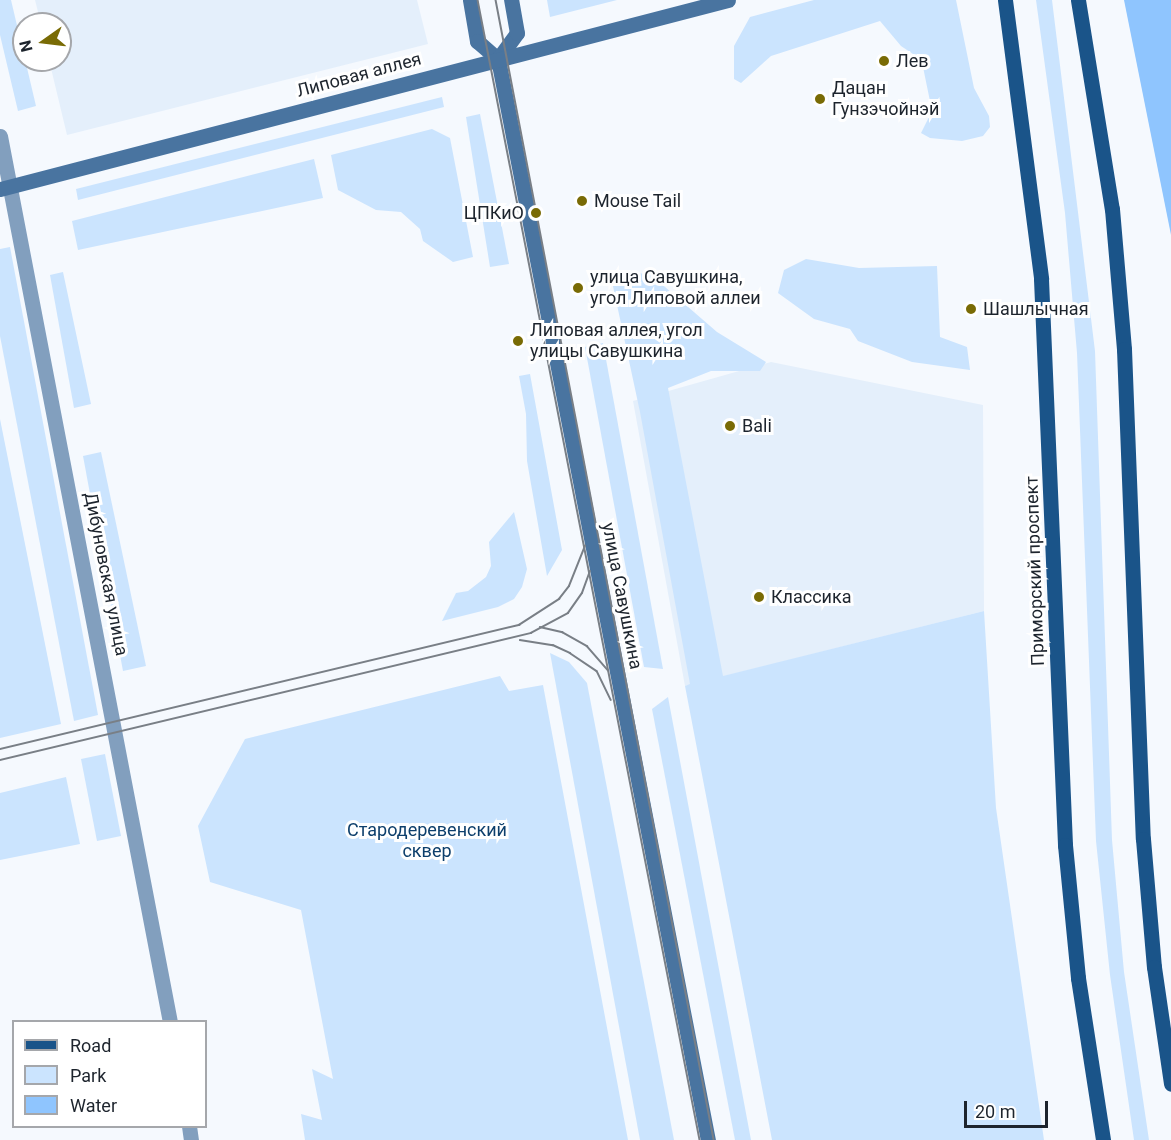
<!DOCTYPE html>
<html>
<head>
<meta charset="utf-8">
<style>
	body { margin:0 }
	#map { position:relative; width:1171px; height:1140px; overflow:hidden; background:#f5f9fe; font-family:Roboto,sans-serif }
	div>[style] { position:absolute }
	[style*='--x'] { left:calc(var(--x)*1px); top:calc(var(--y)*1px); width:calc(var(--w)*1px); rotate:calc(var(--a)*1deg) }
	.built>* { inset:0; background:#e4effb }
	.green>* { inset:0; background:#cbe4fe }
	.water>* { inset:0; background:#8fc5fe }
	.street>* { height:15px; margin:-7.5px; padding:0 7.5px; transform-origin:7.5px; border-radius:7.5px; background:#829fbe }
	.secondary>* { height:15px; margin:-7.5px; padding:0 7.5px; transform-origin:7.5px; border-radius:7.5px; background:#4974a0 }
	.primary>* { height:15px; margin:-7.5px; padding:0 7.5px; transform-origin:7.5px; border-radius:7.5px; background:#1a5489 }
	.tram>* { height:1.5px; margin:-0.75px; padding:0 0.75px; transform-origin:0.75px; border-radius:0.75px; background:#797f86 }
	.dots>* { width:16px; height:16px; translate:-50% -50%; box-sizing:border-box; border:3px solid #fff; border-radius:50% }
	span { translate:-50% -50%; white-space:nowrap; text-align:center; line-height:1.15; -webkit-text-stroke:6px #fff; paint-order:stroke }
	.poi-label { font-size:18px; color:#1d242d }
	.left { translate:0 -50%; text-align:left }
	.right { translate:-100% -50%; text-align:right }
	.street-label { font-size:18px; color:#1d242d }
	.park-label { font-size:18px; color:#0d3f6c }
	.legend { position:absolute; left:12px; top:1020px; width:195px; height:108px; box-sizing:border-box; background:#fff; border:2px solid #a5a7ab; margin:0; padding:8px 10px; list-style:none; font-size:18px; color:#1d242d }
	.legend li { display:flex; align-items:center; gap:12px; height:30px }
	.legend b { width:30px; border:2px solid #a5a7ab }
	.north { position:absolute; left:12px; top:12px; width:60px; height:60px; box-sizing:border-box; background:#fff; border:2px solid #a5a7ab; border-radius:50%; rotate:256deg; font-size:16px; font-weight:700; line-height:24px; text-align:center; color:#1d242d }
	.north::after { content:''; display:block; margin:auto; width:21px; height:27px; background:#796b05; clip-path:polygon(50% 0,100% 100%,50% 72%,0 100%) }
	.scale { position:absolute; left:964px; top:1101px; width:84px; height:27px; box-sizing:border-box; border:3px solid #1d242d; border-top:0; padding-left:8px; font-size:18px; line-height:21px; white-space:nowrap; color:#1d242d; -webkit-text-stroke:4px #fff; paint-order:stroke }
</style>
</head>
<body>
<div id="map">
	<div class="built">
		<div style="clip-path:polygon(35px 0,417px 0,428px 44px,67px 135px,49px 60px,60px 60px,60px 24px,41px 24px)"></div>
		<div style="clip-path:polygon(771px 362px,983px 405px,984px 611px,685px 686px,633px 401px)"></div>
	</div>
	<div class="green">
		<div style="clip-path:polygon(0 0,11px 0,36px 106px,18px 111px,0 35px)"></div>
		<div style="clip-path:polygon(547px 0,617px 0,550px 17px)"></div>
		<div style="clip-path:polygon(814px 0,956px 0,974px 88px,989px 116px,990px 127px,983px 136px,962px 141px,930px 138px,921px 133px,932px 111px,923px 67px,919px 58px,901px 46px,880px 21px,771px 56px,741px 83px,734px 79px,734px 46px,750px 17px)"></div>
		<div style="clip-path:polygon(1036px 0,1052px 0,1095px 351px,1112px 840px,1124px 972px,1149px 1140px,1134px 1140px,1110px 975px,1096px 841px,1077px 353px,1065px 213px)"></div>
		<div style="clip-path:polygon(442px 97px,444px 107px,78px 200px,76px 189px)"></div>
		<div style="clip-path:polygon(480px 114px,509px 264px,490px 267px,466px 117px)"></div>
		<div style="clip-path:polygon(432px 129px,450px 138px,473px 257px,453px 262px,423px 241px,420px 229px,401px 212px,376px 210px,338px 190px,331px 155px)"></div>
		<div style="clip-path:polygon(314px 159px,323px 198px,78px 250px,72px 221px)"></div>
		<div style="clip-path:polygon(10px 247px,98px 715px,74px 721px,0 336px,0 249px)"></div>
		<div style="clip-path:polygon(806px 259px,859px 268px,937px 266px,940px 337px,967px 347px,970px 370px,912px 362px,858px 341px,850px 329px,814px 319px,778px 293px,784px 270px)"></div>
		<div style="clip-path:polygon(63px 272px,91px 404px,74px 408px,50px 275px)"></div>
		<div style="clip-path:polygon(633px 273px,650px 274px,717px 332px,766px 362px,760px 371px,711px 371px,668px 388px,723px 676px,984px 611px,996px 808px,1044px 1140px,772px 1140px,685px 686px,690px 684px,640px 412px,611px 277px)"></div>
		<div style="clip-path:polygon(603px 343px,663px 669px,644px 667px,585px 347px)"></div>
		<div style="clip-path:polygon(530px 374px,562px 550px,547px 576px,527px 461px,526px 414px,519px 376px)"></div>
		<div style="clip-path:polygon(0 419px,61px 724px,0 738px)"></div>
		<div style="clip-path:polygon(101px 452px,146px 666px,123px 671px,83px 456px)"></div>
		<div style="clip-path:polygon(514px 512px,527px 569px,522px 587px,514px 599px,498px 607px,442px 621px,456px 593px,468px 591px,486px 577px,491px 566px,489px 542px)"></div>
		<div style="clip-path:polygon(550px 653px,569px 662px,587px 683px,674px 1140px,640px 1140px)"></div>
		<div style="clip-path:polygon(500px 676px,509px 691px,543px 685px,628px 1140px,305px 1140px,301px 1114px,322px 1120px,312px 1069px,333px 1079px,301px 910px,210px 882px,198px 826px,245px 739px)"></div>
		<div style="clip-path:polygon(668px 697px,751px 1140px,735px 1140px,652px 709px)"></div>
		<div style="clip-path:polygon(105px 754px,121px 836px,97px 841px,81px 759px)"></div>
		<div style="clip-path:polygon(66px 777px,80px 844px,0 860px,0 793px)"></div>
	</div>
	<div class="water">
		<div style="clip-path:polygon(1124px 0,1171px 0,1171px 235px)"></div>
	</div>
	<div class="street">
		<div style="--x:0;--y:136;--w:902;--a:79.14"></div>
		<div style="--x:189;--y:1126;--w:14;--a:82"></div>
	</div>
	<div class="secondary">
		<div style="--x:470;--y:0;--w:42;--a:80.3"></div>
		<div style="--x:477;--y:41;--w:28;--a:41"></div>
		<div style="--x:498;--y:59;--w:1101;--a:79.01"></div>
		<div style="--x:498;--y:59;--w:32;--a:-54"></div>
		<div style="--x:517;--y:33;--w:34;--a:-100"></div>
		<div style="--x:0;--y:189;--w:752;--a:-14.55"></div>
	</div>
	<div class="primary">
		<div style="--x:1005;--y:0;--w:281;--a:82.6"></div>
		<div style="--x:1041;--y:279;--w:567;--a:87.57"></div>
		<div style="--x:1065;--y:845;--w:134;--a:84.4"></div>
		<div style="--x:1078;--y:978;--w:164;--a:81.2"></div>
		<div style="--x:1078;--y:0;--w:212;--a:80.8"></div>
		<div style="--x:1112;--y:209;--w:141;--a:85.1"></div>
		<div style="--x:1124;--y:349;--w:490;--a:87.8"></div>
		<div style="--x:1143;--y:839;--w:128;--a:85.1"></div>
		<div style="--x:1154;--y:967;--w:118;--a:81.7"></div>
	</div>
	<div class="tram">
		<div style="--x:478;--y:0;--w:1161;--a:78.98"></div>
		<div style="--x:496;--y:0;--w:1161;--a:79.17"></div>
		<div style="--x:540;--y:627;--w:23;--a:13"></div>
		<div style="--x:562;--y:632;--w:29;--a:29"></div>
		<div style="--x:587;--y:646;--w:32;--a:49"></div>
		<div style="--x:520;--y:640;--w:33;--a:9"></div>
		<div style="--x:553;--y:645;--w:19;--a:25"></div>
		<div style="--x:570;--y:653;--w:32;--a:34"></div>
		<div style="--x:597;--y:671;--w:32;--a:64"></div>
		<div style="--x:0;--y:749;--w:534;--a:-13.44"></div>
		<div style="--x:519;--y:625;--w:48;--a:-33"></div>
		<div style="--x:559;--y:599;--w:16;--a:-52"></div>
		<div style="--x:569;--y:586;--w:43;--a:-68.2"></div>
		<div style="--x:0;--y:760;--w:546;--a:-13.45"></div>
		<div style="--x:531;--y:633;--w:42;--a:-28.4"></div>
		<div style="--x:568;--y:613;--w:24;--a:-55"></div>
		<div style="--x:582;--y:593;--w:23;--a:-70"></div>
	</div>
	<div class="dots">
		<div style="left:884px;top:61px;background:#796b05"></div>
		<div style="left:820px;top:99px;background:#796b05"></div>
		<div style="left:582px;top:201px;background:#796b05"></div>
		<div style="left:536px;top:213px;background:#796b05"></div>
		<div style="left:578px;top:288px;background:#796b05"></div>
		<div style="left:971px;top:309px;background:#796b05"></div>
		<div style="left:518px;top:341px;background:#796b05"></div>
		<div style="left:730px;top:426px;background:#796b05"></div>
		<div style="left:759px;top:597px;background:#796b05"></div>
	</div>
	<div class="poi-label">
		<span class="left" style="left:896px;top:61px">Лев</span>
		<span class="left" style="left:832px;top:99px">Дацан<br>Гунзэчойнэй</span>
		<span class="left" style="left:594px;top:201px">Mouse Tail</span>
		<span class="right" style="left:524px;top:213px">ЦПКиО</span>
		<span class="left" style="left:590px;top:288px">улица Савушкина,<br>угол Липовой аллеи</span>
		<span class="left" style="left:983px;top:309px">Шашлычная</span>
		<span class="left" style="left:530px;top:341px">Липовая аллея, угол<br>улицы Савушкина</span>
		<span class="left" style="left:742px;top:426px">Bali</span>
		<span class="left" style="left:771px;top:597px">Классика</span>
	</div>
	<div class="street-label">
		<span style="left:359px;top:75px;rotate:-15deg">Липовая аллея</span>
		<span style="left:1035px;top:571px;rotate:-92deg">Приморский проспект</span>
		<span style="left:106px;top:574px;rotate:79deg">Дибуновская улица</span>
		<span style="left:622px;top:596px;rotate:79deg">улица Савушкина</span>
	</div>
	<div class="park-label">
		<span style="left:427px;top:841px">Стародеревенский<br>сквер</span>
	</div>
	<ul class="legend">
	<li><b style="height:8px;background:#1a5489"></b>Road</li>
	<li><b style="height:16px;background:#cbe4fe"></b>Park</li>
	<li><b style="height:16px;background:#8fc5fe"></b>Water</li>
	</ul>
	<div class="north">N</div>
	<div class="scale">20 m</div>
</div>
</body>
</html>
